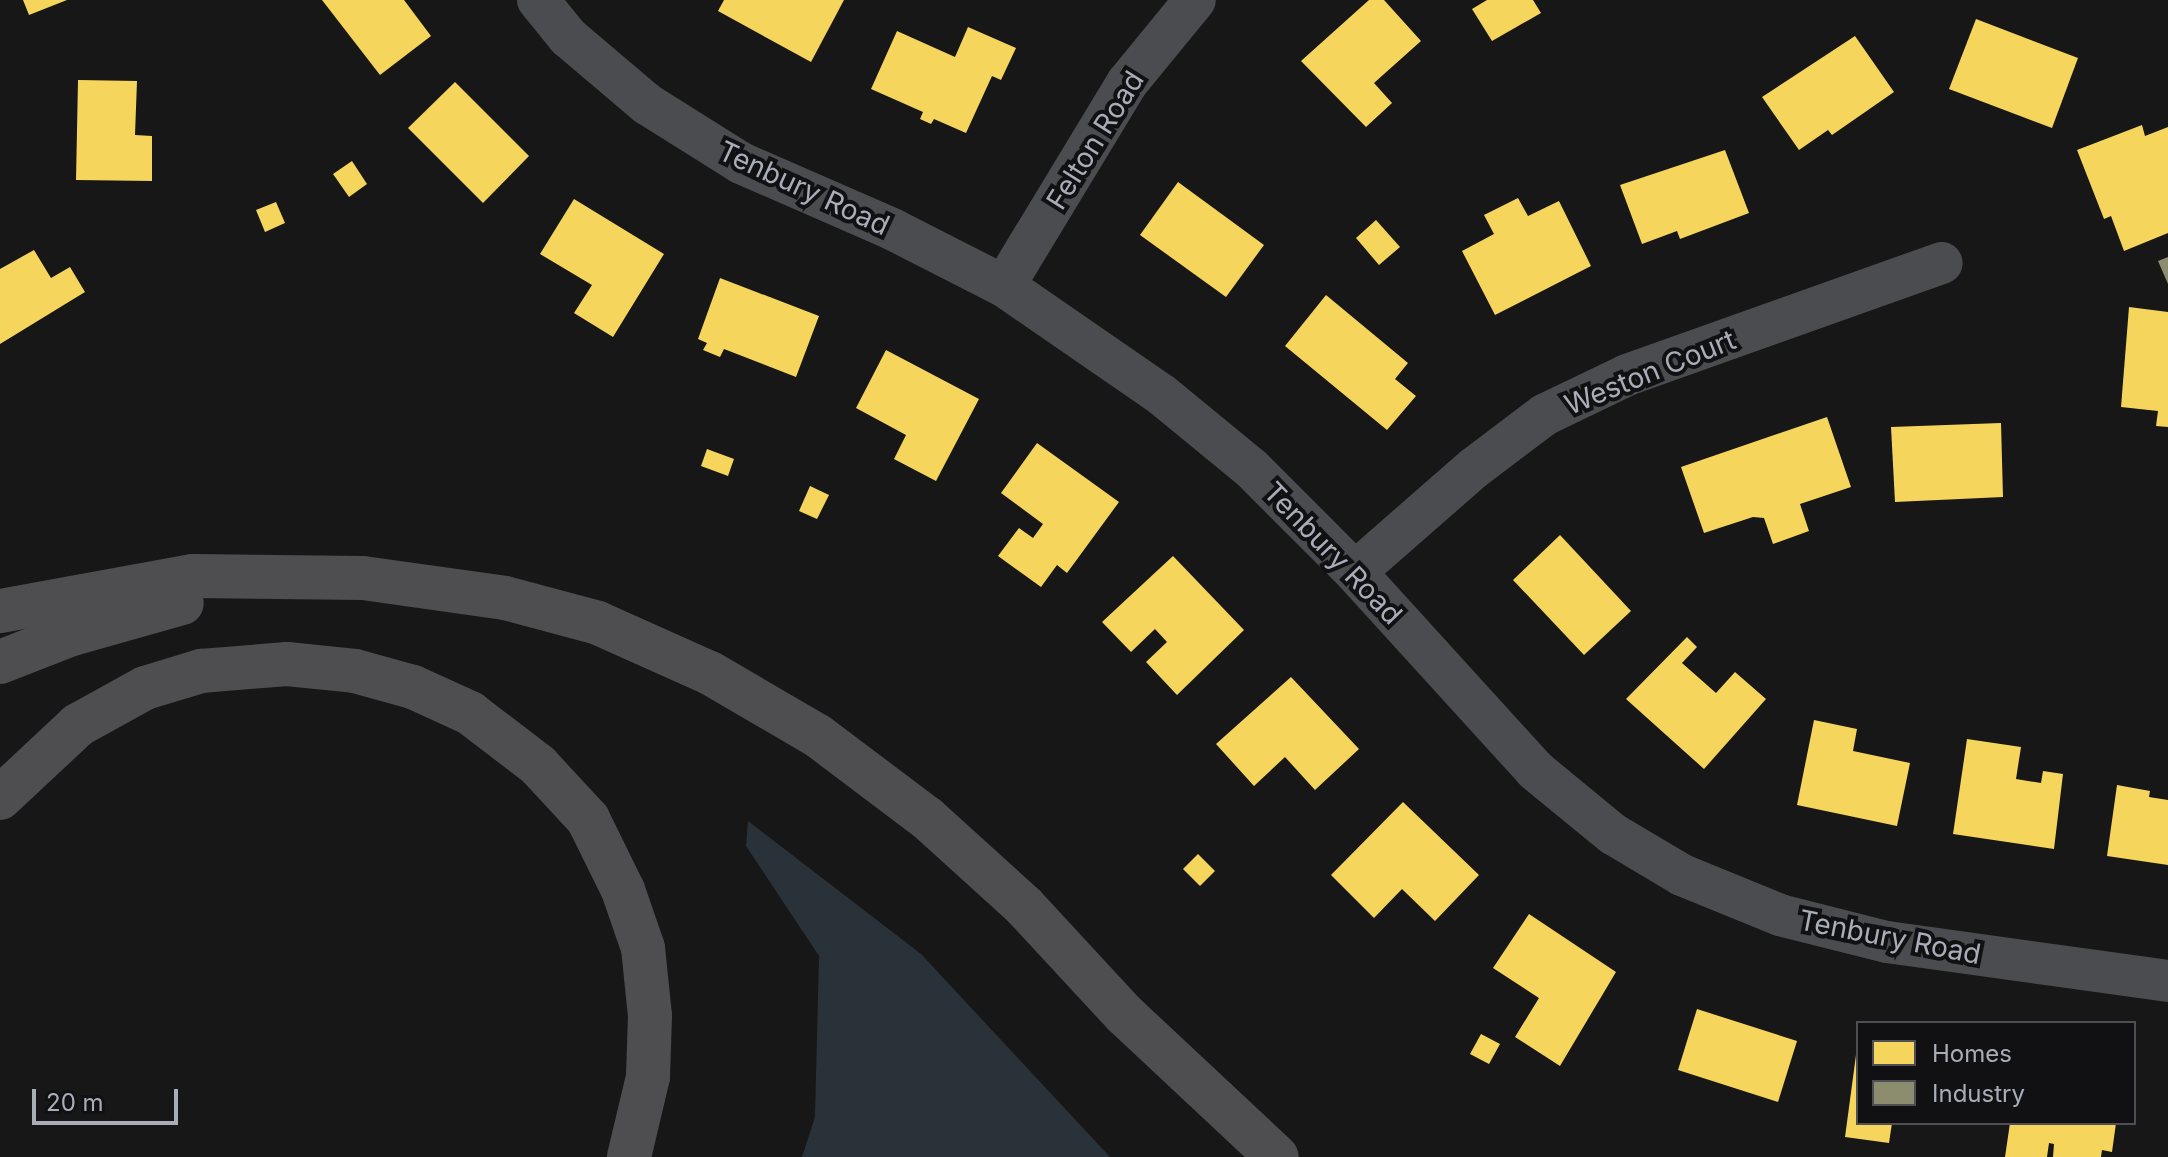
<!DOCTYPE html>
<html>
<head>
<meta charset="utf-8">
<style>
	body { margin:0 }
	#map { position:relative; width:2168px; height:1157px; overflow:hidden; background:#171717; font-family:Inter,sans-serif }
	div>[style] { position:absolute }
	[style*='--x'] { left:calc(var(--x)*1px); top:calc(var(--y)*1px); width:calc(var(--w)*1px); rotate:calc(var(--a)*1deg) }
	.water>* { inset:0; background:#2a3239 }
	.homes>* { inset:0; background:#f6d55c }
	.industry>* { inset:0; background:#8c8c6e }
	.street>* { height:42px; margin:-21px; padding:0 21px; transform-origin:21px; border-radius:21px; background:#4b4c50 }
	.highway>* { height:44px; margin:-22px; padding:0 22px; transform-origin:22px; border-radius:22px; background:#4e4e51 }
	span { translate:-50% -50%; white-space:nowrap; text-align:center; line-height:1.15; -webkit-text-stroke:8px #111113; paint-order:stroke }
	.street-label { font-size:28px; color:#a8adb8 }
	.legend { position:absolute; left:1856px; top:1021px; width:280px; height:104px; box-sizing:border-box; background:#111113; border:2px solid #4d4f55; margin:0; padding:10px 14px; list-style:none; font-size:24px; color:#a8adb8 }
	.legend li { display:flex; align-items:center; gap:16px; height:40px }
	.legend b { width:40px; border:2px solid #4d4f55 }
	.scale { position:absolute; left:32px; top:1089px; width:146px; height:36px; box-sizing:border-box; border:4px solid #a8adb8; border-top:0; padding-left:10px; font-size:24px; line-height:28px; white-space:nowrap; color:#a8adb8; -webkit-text-stroke:6px #111113; paint-order:stroke }
</style>
</head>
<body>
<div id="map">
	<div class="water">
		<div style="clip-path:polygon(748px 821px,921px 954px,1110px 1157px,802px 1157px,815px 1117px,819px 956px,746px 846px)"></div>
	</div>
	<div class="homes">
		<div style="clip-path:polygon(23px 0,67px 0,29px 15px)"></div>
		<div style="clip-path:polygon(322px 0,404px 0,431px 36px,380px 75px)"></div>
		<div style="clip-path:polygon(724px 0,844px 0,811px 62px,718px 11px)"></div>
		<div style="clip-path:polygon(1369px 0,1384px 0,1421px 41px,1374px 83px,1392px 103px,1366px 127px,1301px 61px)"></div>
		<div style="clip-path:polygon(1487px 0,1533px 0,1541px 13px,1492px 41px,1472px 9px)"></div>
		<div style="clip-path:polygon(1976px 19px,2078px 58px,2052px 128px,1949px 89px)"></div>
		<div style="clip-path:polygon(968px 27px,1016px 48px,1001px 80px,992px 76px,966px 133px,934px 119px,931px 124px,920px 119px,923px 112px,871px 89px,897px 31px,955px 57px)"></div>
		<div style="clip-path:polygon(1855px 36px,1894px 92px,1832px 135px,1828px 130px,1799px 150px,1762px 97px)"></div>
		<div style="clip-path:polygon(78px 80px,137px 81px,135px 135px,152px 136px,152px 181px,76px 180px)"></div>
		<div style="clip-path:polygon(455px 82px,529px 156px,483px 203px,408px 128px)"></div>
		<div style="clip-path:polygon(2142px 125px,2145px 136px,2168px 127px,2168px 233px,2124px 251px,2111px 216px,2104px 219px,2077px 150px)"></div>
		<div style="clip-path:polygon(1725px 150px,1749px 213px,1680px 239px,1677px 231px,1642px 244px,1620px 185px)"></div>
		<div style="clip-path:polygon(352px 161px,367px 184px,349px 197px,333px 174px)"></div>
		<div style="clip-path:polygon(1178px 182px,1264px 245px,1226px 297px,1140px 235px)"></div>
		<div style="clip-path:polygon(1518px 198px,1528px 216px,1559px 201px,1591px 266px,1495px 315px,1462px 251px,1494px 234px,1484px 215px)"></div>
		<div style="clip-path:polygon(574px 199px,664px 254px,613px 337px,574px 313px,592px 285px,540px 254px)"></div>
		<div style="clip-path:polygon(276px 202px,285px 223px,265px 232px,256px 210px)"></div>
		<div style="clip-path:polygon(1376px 220px,1400px 247px,1379px 265px,1356px 238px)"></div>
		<div style="clip-path:polygon(34px 250px,51px 278px,70px 267px,85px 292px,0 344px,0 269px)"></div>
		<div style="clip-path:polygon(720px 278px,819px 316px,796px 377px,724px 349px,720px 357px,703px 350px,707px 343px,698px 339px)"></div>
		<div style="clip-path:polygon(1326px 295px,1408px 363px,1395px 379px,1416px 396px,1387px 430px,1285px 346px)"></div>
		<div style="clip-path:polygon(2129px 307px,2168px 312px,2168px 427px,2156px 426px,2158px 411px,2121px 407px)"></div>
		<div style="clip-path:polygon(886px 350px,979px 399px,936px 481px,894px 459px,906px 435px,856px 408px)"></div>
		<div style="clip-path:polygon(1827px 417px,1851px 487px,1800px 504px,1809px 531px,1773px 544px,1764px 518px,1753px 517px,1704px 533px,1681px 467px)"></div>
		<div style="clip-path:polygon(2001px 423px,2003px 497px,1895px 502px,1891px 427px)"></div>
		<div style="clip-path:polygon(1037px 443px,1119px 502px,1067px 573px,1057px 565px,1041px 587px,998px 556px,1019px 528px,1033px 538px,1043px 524px,1001px 493px)"></div>
		<div style="clip-path:polygon(707px 449px,734px 459px,728px 476px,701px 466px)"></div>
		<div style="clip-path:polygon(810px 486px,829px 495px,817px 519px,799px 511px)"></div>
		<div style="clip-path:polygon(1560px 535px,1631px 611px,1584px 655px,1513px 580px)"></div>
		<div style="clip-path:polygon(1173px 556px,1244px 630px,1177px 695px,1146px 662px,1167px 642px,1155px 629px,1131px 652px,1102px 622px)"></div>
		<div style="clip-path:polygon(1687px 637px,1697px 647px,1682px 663px,1716px 693px,1735px 672px,1766px 699px,1704px 769px,1626px 699px)"></div>
		<div style="clip-path:polygon(1291px 677px,1359px 749px,1315px 790px,1285px 757px,1254px 786px,1216px 744px)"></div>
		<div style="clip-path:polygon(1814px 720px,1857px 729px,1853px 751px,1910px 763px,1897px 826px,1797px 805px)"></div>
		<div style="clip-path:polygon(1967px 739px,2021px 747px,2016px 779px,2041px 783px,2043px 771px,2063px 774px,2054px 849px,1953px 834px)"></div>
		<div style="clip-path:polygon(2117px 785px,2150px 791px,2149px 797px,2168px 800px,2168px 865px,2107px 856px)"></div>
		<div style="clip-path:polygon(1403px 802px,1479px 875px,1435px 921px,1402px 889px,1374px 918px,1331px 875px)"></div>
		<div style="clip-path:polygon(1198px 854px,1215px 871px,1200px 886px,1183px 869px)"></div>
		<div style="clip-path:polygon(1529px 914px,1616px 972px,1560px 1066px,1515px 1037px,1539px 998px,1493px 968px)"></div>
		<div style="clip-path:polygon(1697px 1009px,1797px 1041px,1778px 1102px,1678px 1070px)"></div>
		<div style="clip-path:polygon(1481px 1034px,1500px 1044px,1489px 1064px,1470px 1054px)"></div>
		<div style="clip-path:polygon(1856px 1055px,1858px 1123px,1892px 1123px,1889px 1143px,1845px 1137px)"></div>
		<div style="clip-path:polygon(2010px 1123px,2116px 1123px,2112px 1152px,2102px 1150px,2101px 1157px,2053px 1157px,2054px 1144px,2049px 1143px,2047px 1157px,2005px 1157px)"></div>
	</div>
	<div class="industry">
		<div style="clip-path:polygon(2168px 257px,2168px 284px,2158px 261px)"></div>
	</div>
	<div class="street">
		<div style="--x:538;--y:0;--w:48;--a:51"></div>
		<div style="--x:568;--y:37;--w:104;--a:40.3"></div>
		<div style="--x:647;--y:104;--w:111;--a:32.1"></div>
		<div style="--x:741;--y:163;--w:165;--a:23.6"></div>
		<div style="--x:892;--y:229;--w:126;--a:27"></div>
		<div style="--x:1004;--y:286;--w:192;--a:34.6"></div>
		<div style="--x:1162;--y:395;--w:117;--a:39.4"></div>
		<div style="--x:1252;--y:469;--w:146;--a:45"></div>
		<div style="--x:1355;--y:572;--w:268;--a:47.7"></div>
		<div style="--x:1535;--y:770;--w:101;--a:39.4"></div>
		<div style="--x:1613;--y:834;--w:80;--a:30.7"></div>
		<div style="--x:1682;--y:875;--w:106;--a:22.2"></div>
		<div style="--x:1780;--y:915;--w:110;--a:14.2"></div>
		<div style="--x:1887;--y:942;--w:284;--a:7.9"></div>
		<div style="--x:1004;--y:286;--w:237;--a:-58.8"></div>
		<div style="--x:1127;--y:83;--w:107;--a:-50.7"></div>
		<div style="--x:1355;--y:572;--w:158;--a:-41.2"></div>
		<div style="--x:1474;--y:468;--w:88;--a:-37.1"></div>
		<div style="--x:1544;--y:415;--w:92;--a:-25.7"></div>
		<div style="--x:1627;--y:375;--w:334;--a:-19.6"></div>
	</div>
	<div class="highway">
		<div style="--x:0;--y:611;--w:196;--a:-10.3"></div>
		<div style="--x:193;--y:576;--w:170;--a:0.7"></div>
		<div style="--x:363;--y:578;--w:143;--a:8"></div>
		<div style="--x:505;--y:598;--w:96;--a:15"></div>
		<div style="--x:598;--y:623;--w:123;--a:24.1"></div>
		<div style="--x:710;--y:673;--w:125;--a:30.3"></div>
		<div style="--x:818;--y:736;--w:136;--a:37"></div>
		<div style="--x:927;--y:818;--w:131;--a:42.2"></div>
		<div style="--x:1024;--y:906;--w:147;--a:47.2"></div>
		<div style="--x:1124;--y:1014;--w:209;--a:43.1"></div>
		<div style="--x:0;--y:662;--w:77;--a:-21.3"></div>
		<div style="--x:72;--y:634;--w:114;--a:-15.7"></div>
		<div style="--x:0;--y:798;--w:107;--a:-43.1"></div>
		<div style="--x:78;--y:725;--w:77;--a:-28.9"></div>
		<div style="--x:145;--y:688;--w:59;--a:-16.9"></div>
		<div style="--x:201;--y:671;--w:86;--a:-4.7"></div>
		<div style="--x:287;--y:664;--w:68;--a:5.9"></div>
		<div style="--x:355;--y:671;--w:60;--a:15.4"></div>
		<div style="--x:413;--y:687;--w:63;--a:24.5"></div>
		<div style="--x:470;--y:713;--w:86;--a:37.4"></div>
		<div style="--x:538;--y:765;--w:74;--a:47.2"></div>
		<div style="--x:588;--y:819;--w:79;--a:63.8"></div>
		<div style="--x:623;--y:890;--w:61;--a:71"></div>
		<div style="--x:643;--y:948;--w:68;--a:84.1"></div>
		<div style="--x:650;--y:1016;--w:61;--a:91.9"></div>
		<div style="--x:648;--y:1077;--w:82;--a:103.4"></div>
	</div>
	<div class="street-label">
		<span style="left:1095px;top:140px;rotate:-58deg">Felton Road</span>
		<span style="left:804px;top:188px;rotate:25deg">Tenbury Road</span>
		<span style="left:1650px;top:372px;rotate:-22deg">Weston Court</span>
		<span style="left:1333px;top:553px;rotate:46deg">Tenbury Road</span>
		<span style="left:1890px;top:937px;rotate:11deg">Tenbury Road</span>
	</div>
	<ul class="legend">
	<li><b style="height:22px;background:#f6d55c"></b>Homes</li>
	<li><b style="height:22px;background:#8c8c6e"></b>Industry</li>
	</ul>
	<div class="scale">20 m</div>
</div>
</body>
</html>
